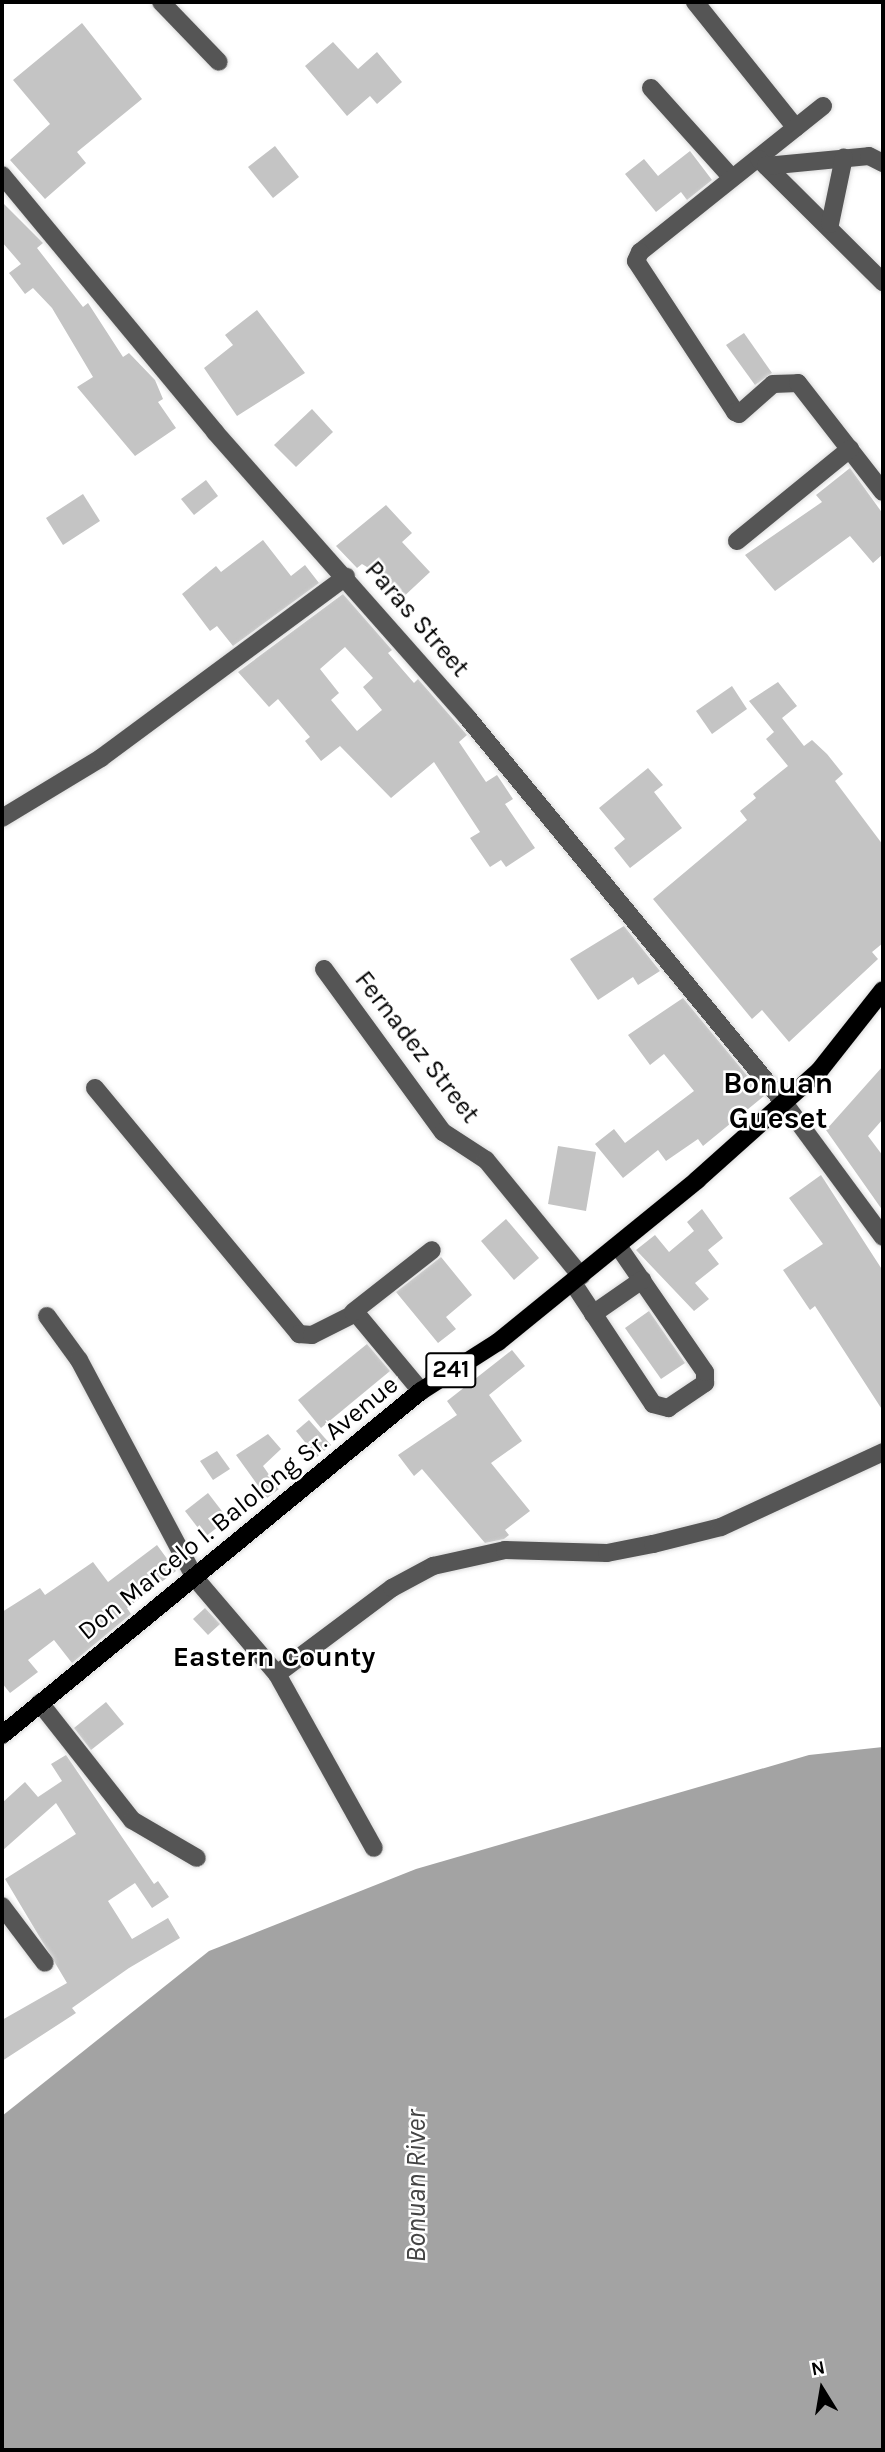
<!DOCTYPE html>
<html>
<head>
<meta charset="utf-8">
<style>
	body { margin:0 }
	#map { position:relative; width:885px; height:2452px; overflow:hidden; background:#fff; font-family:Karla,sans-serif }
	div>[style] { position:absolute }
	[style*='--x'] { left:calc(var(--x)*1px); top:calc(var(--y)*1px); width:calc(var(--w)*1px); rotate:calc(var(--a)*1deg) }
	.water>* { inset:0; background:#a3a3a3 }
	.building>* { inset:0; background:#c4c4c4 }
	.roads { filter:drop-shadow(0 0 2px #dbdbdb) drop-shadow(0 0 2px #dbdbdb) }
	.minor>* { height:18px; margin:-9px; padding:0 9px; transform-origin:9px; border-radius:9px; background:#555 }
	.major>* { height:18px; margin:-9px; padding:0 9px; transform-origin:9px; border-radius:9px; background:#000 }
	span { translate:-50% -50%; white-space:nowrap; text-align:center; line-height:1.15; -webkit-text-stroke:5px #fff; paint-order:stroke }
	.shield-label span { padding:2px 5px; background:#fff; border:2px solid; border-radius:5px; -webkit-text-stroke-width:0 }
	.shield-label { font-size:24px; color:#000; font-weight:700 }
	.street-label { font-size:26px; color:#000 }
	.neighbourhood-label { font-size:28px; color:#000; font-weight:700 }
	.water-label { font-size:28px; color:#444; font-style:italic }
	.quarter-label { font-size:30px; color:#000; font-weight:700 }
	.frame { position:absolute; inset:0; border:4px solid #000; pointer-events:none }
	.north { position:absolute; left:787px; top:2354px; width:70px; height:70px; -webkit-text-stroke:5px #fff; paint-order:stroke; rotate:349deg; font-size:19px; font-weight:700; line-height:28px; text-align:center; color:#000 }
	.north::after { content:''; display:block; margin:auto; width:24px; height:32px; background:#000; clip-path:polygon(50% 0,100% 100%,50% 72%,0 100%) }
</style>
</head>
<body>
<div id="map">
	<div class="water">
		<div style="clip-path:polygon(883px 1747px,883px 2450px,2px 2450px,2px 2116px,209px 1951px,416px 1869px,809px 1755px)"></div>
	</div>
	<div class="building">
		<div style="clip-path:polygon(82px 23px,142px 99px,77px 152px,86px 163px,45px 199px,10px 160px,50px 124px,13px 80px)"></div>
		<div style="clip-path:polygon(333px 42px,358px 69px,377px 52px,402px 82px,377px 104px,370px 96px,347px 116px,305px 66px)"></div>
		<div style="clip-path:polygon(275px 146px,299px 177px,273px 198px,248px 167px)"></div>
		<div style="clip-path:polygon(690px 151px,712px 180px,687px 200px,681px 192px,656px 212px,625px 174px,644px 159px,658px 176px)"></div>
		<div style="clip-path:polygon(2px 202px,43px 243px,37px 248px,83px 307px,88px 303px,123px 357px,129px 353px,155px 380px,163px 399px,158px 402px,176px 428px,135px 456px,77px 387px,93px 377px,52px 308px,33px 288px,25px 294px,9px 273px,21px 264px,2px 242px)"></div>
		<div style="clip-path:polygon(257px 310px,305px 373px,237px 416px,204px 368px,233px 345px,225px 335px)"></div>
		<div style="clip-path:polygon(744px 333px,772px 373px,755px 385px,726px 345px)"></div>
		<div style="clip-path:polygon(312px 409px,333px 432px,296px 467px,274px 445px)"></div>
		<div style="clip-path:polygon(850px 468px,883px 514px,883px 554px,873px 563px,850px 536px,775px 591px,745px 555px,822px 502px,816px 495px)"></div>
		<div style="clip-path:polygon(206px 480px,218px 496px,194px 515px,181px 499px)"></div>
		<div style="clip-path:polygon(83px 494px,100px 521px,63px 545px,46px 518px)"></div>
		<div style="clip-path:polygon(386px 505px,412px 533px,402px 542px,430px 572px,400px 600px,372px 570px,362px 564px,357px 568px,336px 546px)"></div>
		<div style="clip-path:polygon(263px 540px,291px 576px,305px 565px,319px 583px,233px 646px,217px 626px,210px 631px,182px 594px,216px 566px,221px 572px)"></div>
		<div style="clip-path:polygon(evenodd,343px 594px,392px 650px,388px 653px,414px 683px,418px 679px,467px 735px,459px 742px,486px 782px,497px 775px,513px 799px,505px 804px,535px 848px,506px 867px,501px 860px,490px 867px,470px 838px,480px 832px,434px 762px,391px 798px,340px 746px,321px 761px,305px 741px,310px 737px,278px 699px,269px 707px,238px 672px,343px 594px,345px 647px,373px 678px,363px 687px,382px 710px,357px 731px,331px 700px,339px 693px,320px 669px,345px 647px)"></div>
		<div style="clip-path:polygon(778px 682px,797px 706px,782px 718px,804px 746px,812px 740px,827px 754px,843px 774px,835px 781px,883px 845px,883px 943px,872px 952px,878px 959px,789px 1042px,762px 1010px,752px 1019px,653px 899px,747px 820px,740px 811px,756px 798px,753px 794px,788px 766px,766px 739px,774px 732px,749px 701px)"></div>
		<div style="clip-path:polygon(732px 686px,747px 709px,712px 734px,696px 711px)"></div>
		<div style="clip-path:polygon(648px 768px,663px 785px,654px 792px,682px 828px,630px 868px,614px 848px,625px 839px,599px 808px)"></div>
		<div style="clip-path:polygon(624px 926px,660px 971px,638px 985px,633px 977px,598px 1000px,570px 959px)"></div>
		<div style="clip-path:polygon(683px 998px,764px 1096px,703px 1146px,698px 1139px,666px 1161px,658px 1150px,623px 1178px,595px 1144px,614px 1129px,625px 1143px,694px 1091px,664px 1054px,650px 1065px,628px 1035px)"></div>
		<div style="clip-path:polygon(883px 1066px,883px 1119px,868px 1136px,883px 1156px,883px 1211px,826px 1130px)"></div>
		<div style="clip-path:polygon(558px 1146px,596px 1152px,586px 1211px,548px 1204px)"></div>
		<div style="clip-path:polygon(821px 1175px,883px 1271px,883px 1411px,815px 1306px,810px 1310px,783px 1270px,823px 1244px,789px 1198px)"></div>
		<div style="clip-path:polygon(702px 1209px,723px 1238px,708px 1250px,719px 1264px,695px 1283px,709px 1299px,694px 1311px,636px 1250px,655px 1235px,669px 1252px,694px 1231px,687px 1222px)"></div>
		<div style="clip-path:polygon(506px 1219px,539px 1258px,514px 1280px,481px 1241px)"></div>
		<div style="clip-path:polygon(441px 1257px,472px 1295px,446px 1317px,456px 1329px,438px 1343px,396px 1292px)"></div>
		<div style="clip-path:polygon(649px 1311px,685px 1363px,661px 1379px,625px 1328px)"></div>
		<div style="clip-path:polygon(367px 1344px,390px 1371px,321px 1428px,298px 1400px)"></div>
		<div style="clip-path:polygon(512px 1350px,525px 1366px,489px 1395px,522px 1441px,491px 1463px,530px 1511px,505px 1530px,509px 1535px,504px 1539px,485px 1543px,422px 1469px,414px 1476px,398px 1455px,457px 1415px,447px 1401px)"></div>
		<div style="clip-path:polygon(309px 1420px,331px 1445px,317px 1457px,296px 1431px)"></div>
		<div style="clip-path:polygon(268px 1434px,281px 1449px,263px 1466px,279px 1489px,267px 1498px,236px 1455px)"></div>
		<div style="clip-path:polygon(217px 1451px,230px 1469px,213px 1480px,200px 1461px)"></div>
		<div style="clip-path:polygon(208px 1493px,228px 1519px,205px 1537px,185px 1511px)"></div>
		<div style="clip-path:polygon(157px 1545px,176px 1571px,127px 1608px,131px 1614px,72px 1663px,54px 1640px,28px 1660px,38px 1672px,10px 1693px,2px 1683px,2px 1612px,40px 1588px,45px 1595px,93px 1562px,108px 1582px)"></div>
		<div style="clip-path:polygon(205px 1608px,220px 1624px,208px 1635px,193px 1619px)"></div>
		<div style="clip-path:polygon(106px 1702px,124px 1724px,91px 1750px,74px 1728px)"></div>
		<div style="clip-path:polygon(66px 1755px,154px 1884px,158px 1881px,169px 1897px,152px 1908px,135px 1883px,108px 1901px,132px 1939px,168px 1918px,180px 1938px,129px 1968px,72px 2008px,76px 2013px,2px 2061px,2px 2020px,67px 1983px,5px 1879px,76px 1834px,56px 1803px,2px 1851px,2px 1803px,25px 1782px,38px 1797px,62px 1781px,51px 1764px)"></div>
	</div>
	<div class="roads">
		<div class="minor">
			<div style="--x:161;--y:2;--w:83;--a:46"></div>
			<div style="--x:695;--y:2;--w:161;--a:51.3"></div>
			<div style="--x:651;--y:88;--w:121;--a:48"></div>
			<div style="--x:823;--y:106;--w:234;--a:141.4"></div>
			<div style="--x:640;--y:252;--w:10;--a:114"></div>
			<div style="--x:636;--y:261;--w:181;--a:56.7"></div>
			<div style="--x:735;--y:412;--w:4;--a:27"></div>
			<div style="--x:739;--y:414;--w:45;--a:-41.4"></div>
			<div style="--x:773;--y:384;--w:25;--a:-2"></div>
			<div style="--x:798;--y:383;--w:138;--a:52.1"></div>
			<div style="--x:759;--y:159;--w:175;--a:44.8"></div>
			<div style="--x:766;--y:166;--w:103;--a:-5.5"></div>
			<div style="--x:869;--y:156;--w:16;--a:27"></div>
			<div style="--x:2;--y:175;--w:334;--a:50.3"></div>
			<div style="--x:215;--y:432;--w:380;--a:48.5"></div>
			<div style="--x:467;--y:717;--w:501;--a:50.59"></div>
			<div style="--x:785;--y:1104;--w:165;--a:53.6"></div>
			<div style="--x:830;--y:224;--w:68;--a:-78.2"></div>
			<div style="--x:737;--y:541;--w:146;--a:-39.2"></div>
			<div style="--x:2;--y:818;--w:116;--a:-31.2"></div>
			<div style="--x:101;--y:758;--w:305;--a:-36.5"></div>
			<div style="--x:324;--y:969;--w:202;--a:53.9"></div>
			<div style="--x:443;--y:1132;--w:51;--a:33.1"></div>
			<div style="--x:486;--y:1160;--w:150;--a:50.7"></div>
			<div style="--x:95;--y:1088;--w:320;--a:50.3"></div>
			<div style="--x:299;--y:1334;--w:13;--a:4"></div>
			<div style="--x:312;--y:1335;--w:49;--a:-26.6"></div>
			<div style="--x:356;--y:1313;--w:102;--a:50.2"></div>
			<div style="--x:573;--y:1283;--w:145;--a:56.5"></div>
			<div style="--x:653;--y:1404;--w:16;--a:15"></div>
			<div style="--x:668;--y:1408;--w:45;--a:-34"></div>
			<div style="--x:705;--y:1383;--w:11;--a:-90"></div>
			<div style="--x:705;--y:1372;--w:153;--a:-124.6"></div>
			<div style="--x:353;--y:1312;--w:100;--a:-38.1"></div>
			<div style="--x:593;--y:1314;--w:60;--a:-34.8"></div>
			<div style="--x:47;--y:1316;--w:54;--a:54"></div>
			<div style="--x:79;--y:1360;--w:247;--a:62"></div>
			<div style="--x:195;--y:1578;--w:126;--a:49.5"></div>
			<div style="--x:277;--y:1674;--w:144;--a:-36.8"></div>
			<div style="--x:392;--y:1588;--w:47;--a:-28.2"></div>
			<div style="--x:433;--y:1566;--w:74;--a:-12.5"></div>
			<div style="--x:505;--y:1550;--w:102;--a:1.7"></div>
			<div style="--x:607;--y:1553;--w:47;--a:-11.1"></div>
			<div style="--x:653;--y:1544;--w:70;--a:-14"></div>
			<div style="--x:721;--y:1527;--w:179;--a:-24.8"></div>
			<div style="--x:277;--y:1674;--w:199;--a:60.9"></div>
			<div style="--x:40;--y:1703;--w:149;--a:51.8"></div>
			<div style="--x:132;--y:1820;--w:75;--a:30.3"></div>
			<div style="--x:2;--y:1906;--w:71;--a:53"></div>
		</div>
		<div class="major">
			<div style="--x:2;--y:1735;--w:542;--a:-39.39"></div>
			<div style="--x:421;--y:1391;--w:91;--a:-32.5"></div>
			<div style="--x:498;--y:1342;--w:257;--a:-39.1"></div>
			<div style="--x:697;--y:1180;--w:164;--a:-41.8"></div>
			<div style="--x:819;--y:1071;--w:103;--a:-51.7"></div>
		</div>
	</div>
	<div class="shield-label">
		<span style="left:451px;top:1370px">241</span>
	</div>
	<div class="street-label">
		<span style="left:417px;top:619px;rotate:49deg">Paras Street</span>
		<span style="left:417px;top:1047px;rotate:52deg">Fernadez Street</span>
		<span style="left:238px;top:1508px;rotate:-39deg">Don Marcelo I. Balolong Sr. Avenue</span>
	</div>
	<div class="neighbourhood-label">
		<span style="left:274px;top:1657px">Eastern County</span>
	</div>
	<div class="water-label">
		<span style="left:416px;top:2186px;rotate:-90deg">Bonuan River</span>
	</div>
	<div class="quarter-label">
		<span style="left:778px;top:1100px">Bonuan<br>Gueset</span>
	</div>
	<div class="frame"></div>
	<div class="north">N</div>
</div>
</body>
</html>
